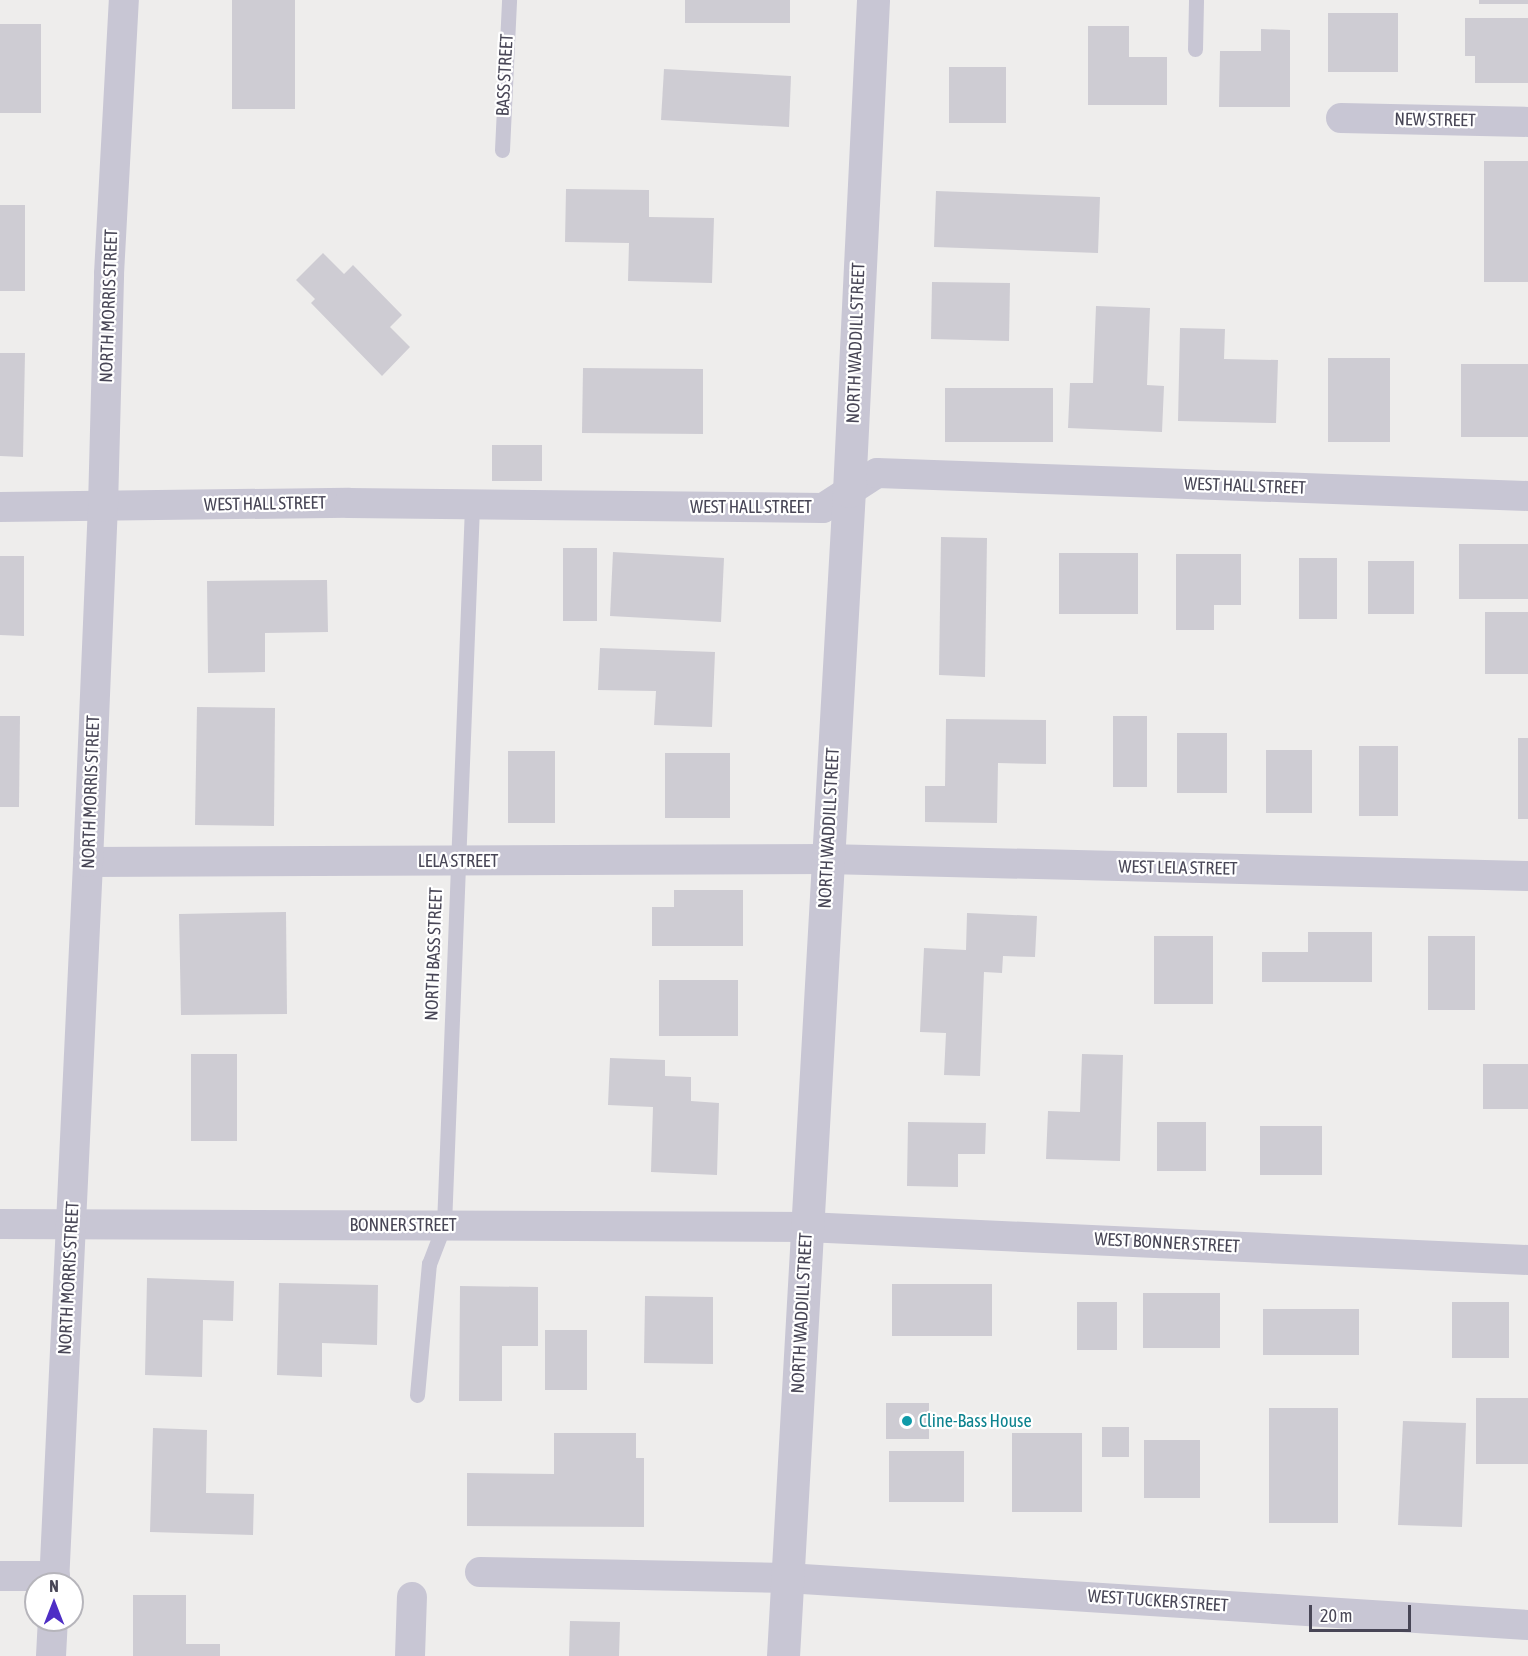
<!DOCTYPE html>
<html>
<head>
<meta charset="utf-8">
<style>
	body { margin:0 }
	#map { position:relative; width:1528px; height:1656px; overflow:hidden; background:#eeedec; font-family:"Asap Condensed",sans-serif }
	div>[style] { position:absolute }
	[style*='--x'] { left:calc(var(--x)*1px); top:calc(var(--y)*1px); width:calc(var(--w)*1px); rotate:calc(var(--a)*1deg) }
	.building>* { inset:0; background:#ceccd3 }
	.service>* { height:15px; margin:-7.5px; padding:0 7.5px; transform-origin:7.5px; border-radius:7.5px; background:#c8c6d4 }
	.minor>* { height:30px; margin:-15px; padding:0 15px; transform-origin:15px; border-radius:15px; background:#c8c6d4 }
	.tertiary>* { height:33px; margin:-16.5px; padding:0 16.5px; transform-origin:16.5px; border-radius:16.5px; background:#c8c6d4 }
	.dots>* { width:16px; height:16px; translate:-50% -50%; box-sizing:border-box; border:3px solid #fff; border-radius:50% }
	span { translate:-50% -50%; white-space:nowrap; text-align:center; line-height:1.15; -webkit-text-stroke:4.5px #fff; paint-order:stroke }
	.street-label { font-size:18px; color:#484656 }
	.culture-label { font-size:18px; color:#0d838f }
	.left { translate:0 -50%; text-align:left }
	.north { position:absolute; left:24px; top:1572px; width:60px; height:60px; box-sizing:border-box; background:#fff; border:2px solid #b6b5bb; border-radius:50%; rotate:0deg; font-size:16px; font-weight:700; line-height:24px; text-align:center; color:#484656 }
	.north::after { content:''; display:block; margin:auto; width:21px; height:27px; background:#4e2ec5; clip-path:polygon(50% 0,100% 100%,50% 72%,0 100%) }
	.scale { position:absolute; left:1309px; top:1605px; width:102px; height:27px; box-sizing:border-box; border:3px solid #484656; border-top:0; padding-left:8px; font-size:18px; line-height:21px; white-space:nowrap; color:#484656; -webkit-text-stroke:4px #fff; paint-order:stroke }
</style>
</head>
<body>
<div id="map">
	<div class="building">
		<div style="clip-path:polygon(232px 0,295px 0,295px 109px,232px 109px)"></div>
		<div style="clip-path:polygon(685px 0,790px 0,790px 23px,685px 23px)"></div>
		<div style="clip-path:polygon(1479px 0,1528px 0,1528px 4px,1479px 4px)"></div>
		<div style="clip-path:polygon(1328px 13px,1398px 13px,1398px 72px,1328px 72px)"></div>
		<div style="clip-path:polygon(1465px 18px,1528px 18px,1528px 83px,1475px 83px,1475px 56px,1465px 56px)"></div>
		<div style="clip-path:polygon(0 24px,41px 24px,41px 113px,0 113px)"></div>
		<div style="clip-path:polygon(1088px 26px,1129px 26px,1129px 57px,1167px 57px,1167px 105px,1088px 105px)"></div>
		<div style="clip-path:polygon(1261px 29px,1290px 30px,1290px 107px,1219px 107px,1220px 51px,1261px 51px)"></div>
		<div style="clip-path:polygon(949px 67px,1006px 67px,1006px 123px,949px 123px)"></div>
		<div style="clip-path:polygon(664px 69px,791px 76px,789px 127px,661px 120px)"></div>
		<div style="clip-path:polygon(1484px 161px,1528px 161px,1528px 282px,1484px 282px)"></div>
		<div style="clip-path:polygon(566px 189px,649px 190px,649px 217px,714px 218px,712px 283px,628px 281px,629px 243px,565px 242px)"></div>
		<div style="clip-path:polygon(936px 191px,1100px 197px,1098px 253px,934px 247px)"></div>
		<div style="clip-path:polygon(0 205px,25px 205px,25px 291px,0 291px)"></div>
		<div style="clip-path:polygon(323px 253px,344px 274px,353px 265px,402px 315px,390px 327px,410px 347px,382px 376px,311px 303px,315px 299px,296px 280px)"></div>
		<div style="clip-path:polygon(932px 282px,1010px 283px,1009px 341px,931px 339px)"></div>
		<div style="clip-path:polygon(1096px 306px,1150px 308px,1147px 385px,1164px 386px,1162px 432px,1068px 428px,1070px 383px,1093px 383px)"></div>
		<div style="clip-path:polygon(1180px 328px,1225px 329px,1224px 359px,1278px 360px,1276px 423px,1178px 421px)"></div>
		<div style="clip-path:polygon(0 353px,25px 353px,23px 457px,0 456px)"></div>
		<div style="clip-path:polygon(1328px 358px,1390px 358px,1390px 442px,1328px 442px)"></div>
		<div style="clip-path:polygon(1461px 364px,1528px 364px,1528px 437px,1461px 437px)"></div>
		<div style="clip-path:polygon(583px 368px,703px 369px,703px 434px,582px 433px)"></div>
		<div style="clip-path:polygon(945px 388px,1053px 388px,1053px 442px,945px 442px)"></div>
		<div style="clip-path:polygon(492px 445px,542px 445px,542px 481px,492px 481px)"></div>
		<div style="clip-path:polygon(941px 537px,987px 538px,985px 677px,939px 675px)"></div>
		<div style="clip-path:polygon(1459px 544px,1528px 544px,1528px 599px,1459px 599px)"></div>
		<div style="clip-path:polygon(563px 548px,597px 548px,597px 621px,563px 621px)"></div>
		<div style="clip-path:polygon(613px 552px,724px 558px,721px 622px,610px 616px)"></div>
		<div style="clip-path:polygon(1059px 553px,1138px 553px,1138px 614px,1059px 614px)"></div>
		<div style="clip-path:polygon(1176px 554px,1241px 554px,1241px 605px,1214px 605px,1214px 630px,1176px 630px)"></div>
		<div style="clip-path:polygon(0 556px,24px 556px,24px 636px,0 635px)"></div>
		<div style="clip-path:polygon(1299px 558px,1337px 558px,1337px 619px,1299px 619px)"></div>
		<div style="clip-path:polygon(1368px 561px,1414px 561px,1414px 614px,1368px 614px)"></div>
		<div style="clip-path:polygon(327px 580px,328px 632px,265px 633px,265px 672px,208px 673px,207px 581px)"></div>
		<div style="clip-path:polygon(1485px 612px,1528px 612px,1528px 674px,1485px 674px)"></div>
		<div style="clip-path:polygon(600px 648px,715px 652px,712px 727px,654px 725px,656px 691px,598px 690px)"></div>
		<div style="clip-path:polygon(197px 707px,275px 708px,274px 826px,195px 825px)"></div>
		<div style="clip-path:polygon(0 716px,20px 716px,19px 807px,0 807px)"></div>
		<div style="clip-path:polygon(1113px 716px,1147px 716px,1147px 787px,1113px 787px)"></div>
		<div style="clip-path:polygon(946px 719px,1046px 720px,1046px 764px,998px 763px,997px 823px,925px 822px,925px 786px,945px 786px)"></div>
		<div style="clip-path:polygon(1177px 733px,1227px 733px,1227px 793px,1177px 793px)"></div>
		<div style="clip-path:polygon(1518px 738px,1528px 738px,1528px 819px,1518px 819px)"></div>
		<div style="clip-path:polygon(1359px 746px,1398px 746px,1398px 816px,1359px 816px)"></div>
		<div style="clip-path:polygon(1266px 750px,1312px 750px,1312px 813px,1266px 813px)"></div>
		<div style="clip-path:polygon(508px 751px,555px 751px,555px 823px,508px 823px)"></div>
		<div style="clip-path:polygon(665px 753px,730px 753px,730px 818px,665px 818px)"></div>
		<div style="clip-path:polygon(674px 890px,743px 890px,743px 946px,652px 946px,652px 907px,674px 907px)"></div>
		<div style="clip-path:polygon(286px 912px,287px 1014px,181px 1015px,179px 914px)"></div>
		<div style="clip-path:polygon(967px 913px,1037px 916px,1035px 957px,1003px 956px,1002px 973px,984px 972px,980px 1076px,944px 1075px,946px 1033px,920px 1032px,924px 948px,966px 950px)"></div>
		<div style="clip-path:polygon(1308px 932px,1372px 932px,1372px 982px,1262px 982px,1262px 952px,1308px 952px)"></div>
		<div style="clip-path:polygon(1154px 936px,1213px 936px,1213px 1004px,1154px 1004px)"></div>
		<div style="clip-path:polygon(1428px 936px,1475px 936px,1475px 1010px,1428px 1010px)"></div>
		<div style="clip-path:polygon(659px 980px,738px 980px,738px 1036px,659px 1036px)"></div>
		<div style="clip-path:polygon(191px 1054px,237px 1054px,237px 1141px,191px 1141px)"></div>
		<div style="clip-path:polygon(1082px 1054px,1123px 1055px,1120px 1161px,1046px 1159px,1048px 1111px,1080px 1112px)"></div>
		<div style="clip-path:polygon(610px 1058px,665px 1060px,665px 1076px,691px 1077px,691px 1101px,719px 1103px,717px 1175px,651px 1172px,653px 1107px,608px 1105px)"></div>
		<div style="clip-path:polygon(1483px 1064px,1528px 1064px,1528px 1109px,1483px 1109px)"></div>
		<div style="clip-path:polygon(908px 1122px,986px 1123px,985px 1154px,958px 1154px,958px 1187px,907px 1186px)"></div>
		<div style="clip-path:polygon(1157px 1122px,1206px 1122px,1206px 1171px,1157px 1171px)"></div>
		<div style="clip-path:polygon(1260px 1126px,1322px 1126px,1322px 1175px,1260px 1175px)"></div>
		<div style="clip-path:polygon(147px 1278px,234px 1281px,233px 1321px,203px 1320px,202px 1377px,145px 1375px)"></div>
		<div style="clip-path:polygon(279px 1283px,378px 1285px,377px 1345px,322px 1343px,322px 1377px,277px 1375px)"></div>
		<div style="clip-path:polygon(892px 1284px,992px 1284px,992px 1336px,892px 1336px)"></div>
		<div style="clip-path:polygon(460px 1286px,538px 1287px,538px 1346px,502px 1346px,502px 1401px,459px 1401px)"></div>
		<div style="clip-path:polygon(1143px 1293px,1220px 1293px,1220px 1348px,1143px 1348px)"></div>
		<div style="clip-path:polygon(645px 1296px,713px 1297px,713px 1364px,644px 1363px)"></div>
		<div style="clip-path:polygon(1077px 1302px,1117px 1302px,1117px 1350px,1077px 1350px)"></div>
		<div style="clip-path:polygon(1452px 1302px,1509px 1302px,1509px 1358px,1452px 1358px)"></div>
		<div style="clip-path:polygon(1263px 1309px,1359px 1309px,1359px 1355px,1263px 1355px)"></div>
		<div style="clip-path:polygon(545px 1330px,587px 1330px,587px 1390px,545px 1390px)"></div>
		<div style="clip-path:polygon(1476px 1398px,1528px 1398px,1528px 1464px,1476px 1464px)"></div>
		<div style="clip-path:polygon(886px 1403px,929px 1403px,929px 1439px,886px 1439px)"></div>
		<div style="clip-path:polygon(1269px 1408px,1338px 1408px,1338px 1523px,1269px 1523px)"></div>
		<div style="clip-path:polygon(1403px 1421px,1466px 1423px,1462px 1527px,1398px 1525px)"></div>
		<div style="clip-path:polygon(1102px 1427px,1129px 1427px,1129px 1457px,1102px 1457px)"></div>
		<div style="clip-path:polygon(153px 1428px,207px 1430px,206px 1493px,254px 1494px,253px 1535px,150px 1532px)"></div>
		<div style="clip-path:polygon(554px 1433px,636px 1433px,636px 1458px,644px 1458px,644px 1527px,467px 1526px,467px 1473px,554px 1474px)"></div>
		<div style="clip-path:polygon(1012px 1433px,1082px 1433px,1082px 1512px,1012px 1512px)"></div>
		<div style="clip-path:polygon(1144px 1440px,1200px 1440px,1200px 1498px,1144px 1498px)"></div>
		<div style="clip-path:polygon(889px 1451px,964px 1451px,964px 1502px,889px 1502px)"></div>
		<div style="clip-path:polygon(133px 1595px,186px 1595px,186px 1644px,220px 1644px,220px 1656px,133px 1656px)"></div>
		<div style="clip-path:polygon(570px 1621px,620px 1622px,619px 1656px,569px 1656px)"></div>
	</div>
	<div class="service">
		<div style="--x:1195;--y:49;--w:49;--a:-88.8"></div>
		<div style="--x:502;--y:150;--w:150;--a:-87.3"></div>
		<div style="--x:417;--y:1395;--w:132;--a:-84.8"></div>
		<div style="--x:429;--y:1264;--w:42;--a:-69"></div>
		<div style="--x:444;--y:1225;--w:720;--a:-87.77"></div>
	</div>
	<div class="minor">
		<div style="--x:1341;--y:118;--w:187;--a:1.2"></div>
		<div style="--x:0;--y:507;--w:349;--a:-0.7"></div>
		<div style="--x:349;--y:503;--w:474;--a:0.6"></div>
		<div style="--x:823;--y:508;--w:64;--a:-32.9"></div>
		<div style="--x:877;--y:473;--w:651;--a:2.02"></div>
		<div style="--x:88;--y:862;--w:739;--a:-0.23"></div>
		<div style="--x:827;--y:859;--w:701;--a:1.39"></div>
		<div style="--x:0;--y:1224;--w:806;--a:0.21"></div>
		<div style="--x:806;--y:1227;--w:723;--a:2.62"></div>
		<div style="--x:480;--y:1572;--w:307;--a:1.1"></div>
		<div style="--x:787;--y:1578;--w:742;--a:3.63"></div>
		<div style="--x:0;--y:1576;--w:55;--a:0"></div>
		<div style="--x:54;--y:1584;--w:723;--a:-87.3"></div>
		<div style="--x:88;--y:862;--w:355;--a:-87.6"></div>
		<div style="--x:103;--y:507;--w:233;--a:-88.5"></div>
		<div style="--x:109;--y:274;--w:274;--a:-86.9"></div>
		<div style="--x:51;--y:1656;--w:36;--a:-87"></div>
		<div style="--x:410;--y:1656;--w:59;--a:-88.1"></div>
	</div>
	<div class="tertiary">
		<div style="--x:783;--y:1656;--w:1167;--a:-86.76"></div>
		<div style="--x:849;--y:491;--w:492;--a:-87.2"></div>
	</div>
	<div class="dots">
		<div style="left:907px;top:1421px;background:#0f9aa8"></div>
	</div>
	<div class="street-label">
		<span style="left:505px;top:75px;rotate:-87deg">BASS STREET</span>
		<span style="left:1435px;top:120px;rotate:1deg">NEW STREET</span>
		<span style="left:109px;top:306px;rotate:-88deg">NORTH MORRIS STREET</span>
		<span style="left:856px;top:343px;rotate:-88deg">NORTH WADDILL STREET</span>
		<span style="left:1245px;top:486px;rotate:2deg">WEST HALL STREET</span>
		<span style="left:265px;top:504px;rotate:-1deg">WEST HALL STREET</span>
		<span style="left:751px;top:507px">WEST HALL STREET</span>
		<span style="left:91px;top:792px;rotate:-88deg">NORTH MORRIS STREET</span>
		<span style="left:829px;top:828px;rotate:-87deg">NORTH WADDILL STREET</span>
		<span style="left:458px;top:861px">LELA STREET</span>
		<span style="left:1178px;top:868px;rotate:1deg">WEST LELA STREET</span>
		<span style="left:434px;top:954px;rotate:-88deg">NORTH BASS STREET</span>
		<span style="left:403px;top:1225px">BONNER STREET</span>
		<span style="left:1167px;top:1243px;rotate:3deg">WEST BONNER STREET</span>
		<span style="left:69px;top:1278px;rotate:-87deg">NORTH MORRIS STREET</span>
		<span style="left:802px;top:1313px;rotate:-87deg">NORTH WADDILL STREET</span>
		<span style="left:1158px;top:1601px;rotate:4deg">WEST TUCKER STREET</span>
	</div>
	<div class="culture-label">
		<span class="left" style="left:919px;top:1421px">Cline-Bass House</span>
	</div>
	<div class="north">N</div>
	<div class="scale">20 m</div>
</div>
</body>
</html>
